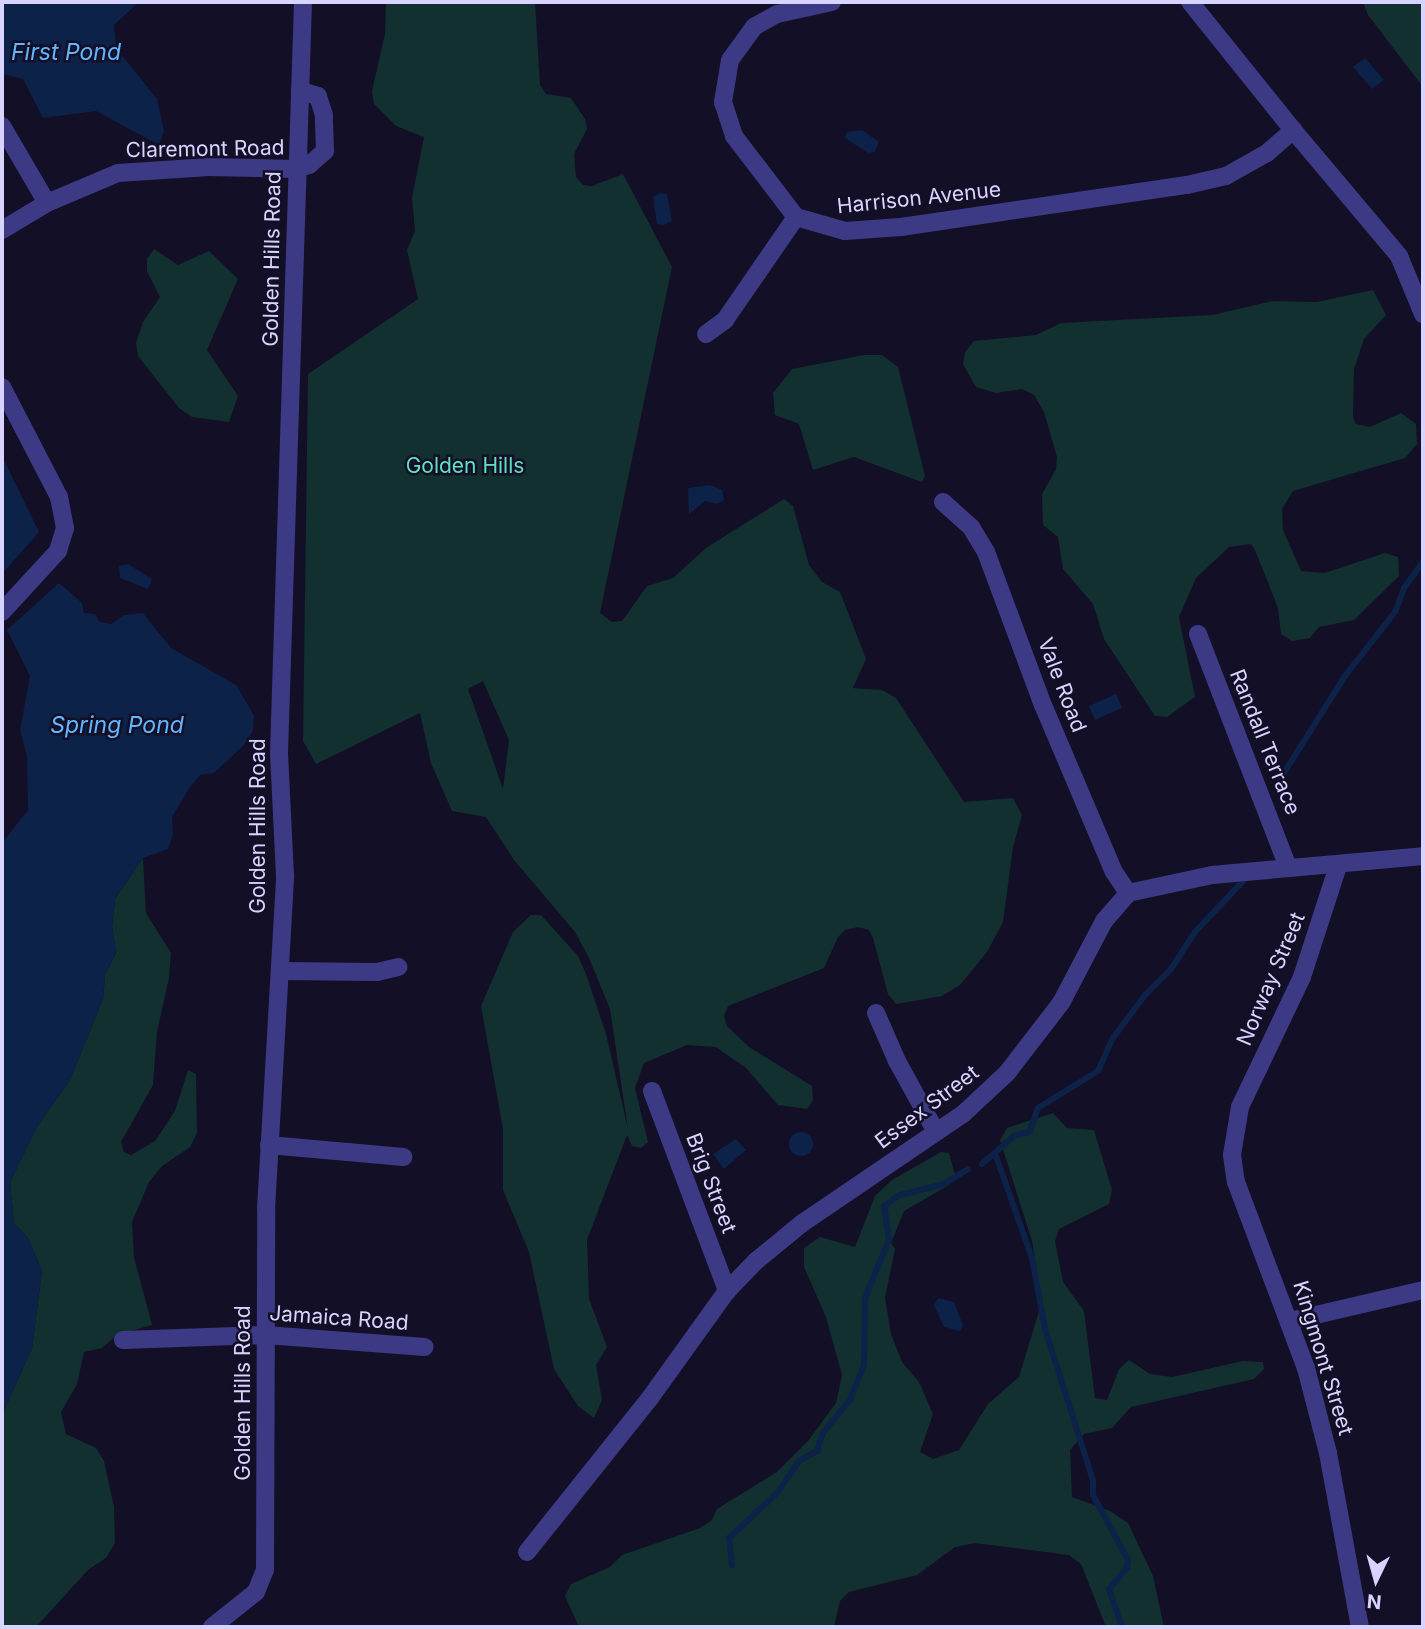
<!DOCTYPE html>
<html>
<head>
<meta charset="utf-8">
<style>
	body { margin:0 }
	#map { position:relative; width:1425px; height:1629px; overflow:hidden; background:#130f26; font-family:Inter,sans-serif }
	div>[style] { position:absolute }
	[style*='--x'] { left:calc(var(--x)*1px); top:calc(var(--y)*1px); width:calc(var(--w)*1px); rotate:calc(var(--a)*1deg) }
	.green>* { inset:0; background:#12302f }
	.water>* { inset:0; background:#0c2248 }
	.round { border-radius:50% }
	.stream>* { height:6px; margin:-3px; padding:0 3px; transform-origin:3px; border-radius:3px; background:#0c2248 }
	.minor>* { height:18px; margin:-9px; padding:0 9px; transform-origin:9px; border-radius:9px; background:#3d3a85 }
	span { translate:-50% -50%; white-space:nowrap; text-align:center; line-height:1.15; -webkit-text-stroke:5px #130f26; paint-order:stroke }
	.street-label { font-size:21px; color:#d9d4ff }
	.park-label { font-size:21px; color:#5fe0c0 }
	.water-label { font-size:23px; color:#62b6ff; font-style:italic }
	.frame { position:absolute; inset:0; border:4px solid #d9d4ff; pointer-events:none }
	.north { position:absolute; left:1341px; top:1545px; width:70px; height:70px; -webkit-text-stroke:5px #130f26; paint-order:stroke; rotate:185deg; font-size:19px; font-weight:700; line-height:28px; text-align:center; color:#d9d4ff }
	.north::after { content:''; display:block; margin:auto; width:24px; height:32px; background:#d9d4ff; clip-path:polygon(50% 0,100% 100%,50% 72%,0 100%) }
</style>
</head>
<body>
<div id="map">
	<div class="green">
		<div style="clip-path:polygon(evenodd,386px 2px,535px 2px,540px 85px,546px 94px,571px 98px,585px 119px,587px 129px,574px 154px,576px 177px,583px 185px,592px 186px,623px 174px,672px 267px,600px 613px,612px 622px,622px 621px,647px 586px,673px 578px,706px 548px,784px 499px,793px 506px,809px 565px,822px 582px,840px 592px,866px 659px,853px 688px,882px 690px,896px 698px,964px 802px,1013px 798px,1022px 815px,1013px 847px,1003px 922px,987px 952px,960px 985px,942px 996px,896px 1004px,888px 994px,873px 938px,869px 930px,858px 927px,845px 930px,838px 937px,824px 968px,728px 1006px,724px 1016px,727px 1026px,749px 1047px,812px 1086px,813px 1100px,807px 1109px,778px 1105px,746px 1068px,716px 1047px,687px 1045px,644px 1063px,635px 1088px,648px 1142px,641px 1148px,632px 1146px,627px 1135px,587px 1240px,589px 1299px,607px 1347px,596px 1365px,602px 1400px,594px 1418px,578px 1406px,554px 1369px,529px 1252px,503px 1190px,503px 1129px,481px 1006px,513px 932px,531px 915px,541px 915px,578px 956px,586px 974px,606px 1034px,628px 1129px,610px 1009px,589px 958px,575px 932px,514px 860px,486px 817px,452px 811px,431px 763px,420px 713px,316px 764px,303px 741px,308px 374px,418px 299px,407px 250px,415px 231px,412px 198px,424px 137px,396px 126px,374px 104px,372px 91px,385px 34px,386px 2px,483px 681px,509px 740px,503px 789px,468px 689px,483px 681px)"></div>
		<div style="clip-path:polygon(1363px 2px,1423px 2px,1423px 87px,1368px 15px)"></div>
		<div style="clip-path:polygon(154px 249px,178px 265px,209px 251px,238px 279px,207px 350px,238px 396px,229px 422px,192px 417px,179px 408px,138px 356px,136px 343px,143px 322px,160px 297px,147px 271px,147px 259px)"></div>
		<div style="clip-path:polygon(1373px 290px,1386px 315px,1364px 339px,1354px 369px,1353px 417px,1356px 424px,1370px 427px,1401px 413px,1416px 424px,1417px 444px,1405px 458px,1293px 491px,1282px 509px,1283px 530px,1301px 571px,1325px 573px,1385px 553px,1398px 557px,1399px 576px,1354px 620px,1319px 627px,1310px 638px,1292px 641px,1281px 634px,1278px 608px,1255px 550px,1251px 544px,1229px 547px,1196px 578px,1179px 617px,1195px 697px,1167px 717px,1155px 716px,1104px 639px,1093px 604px,1063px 569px,1058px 537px,1043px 525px,1042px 494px,1056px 469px,1057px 457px,1044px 412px,1034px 395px,1022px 389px,996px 393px,976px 387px,963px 364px,965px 352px,974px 341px,1036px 335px,1061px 323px,1212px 315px,1273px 301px,1317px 302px)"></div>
		<div style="clip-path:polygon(864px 355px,882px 355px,898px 367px,925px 476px,922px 482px,854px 457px,813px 470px,799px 424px,775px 415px,773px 393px,792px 369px)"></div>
		<div style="clip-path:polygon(143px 858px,146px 913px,171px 953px,169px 978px,157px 1032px,153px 1085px,121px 1142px,124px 1152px,131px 1155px,155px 1141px,175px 1111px,188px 1070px,196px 1074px,197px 1133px,190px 1147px,162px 1166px,149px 1182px,132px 1222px,134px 1257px,152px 1325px,117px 1335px,102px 1348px,84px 1352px,77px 1384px,61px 1412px,66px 1434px,96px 1448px,104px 1461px,114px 1507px,115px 1543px,106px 1558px,89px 1569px,36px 1627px,2px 1627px,2px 1415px,32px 1348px,42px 1271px,28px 1238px,14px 1223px,10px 1182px,37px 1127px,70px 1080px,103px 999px,105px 975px,116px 953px,112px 926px,115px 899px)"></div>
		<div style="clip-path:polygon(1053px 1113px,1067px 1128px,1094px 1130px,1112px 1190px,1109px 1204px,1059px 1229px,1055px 1241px,1063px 1282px,1084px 1311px,1095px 1398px,1107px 1400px,1119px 1369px,1129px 1360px,1150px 1374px,1172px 1377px,1243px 1361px,1263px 1362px,1264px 1369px,1254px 1379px,1131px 1407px,1112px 1428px,1084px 1434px,1070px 1450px,1072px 1497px,1110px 1511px,1128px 1523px,1153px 1576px,1164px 1627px,1106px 1627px,1081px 1564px,1069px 1555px,975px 1543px,955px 1547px,917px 1575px,849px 1592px,840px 1601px,834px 1627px,579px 1627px,565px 1596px,571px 1584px,610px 1567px,622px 1555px,700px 1528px,712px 1520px,717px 1509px,777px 1472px,808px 1441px,836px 1403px,842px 1375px,826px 1317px,804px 1267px,804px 1248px,820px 1237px,855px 1247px,875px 1196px,892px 1180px,941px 1152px,949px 1153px,955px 1175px,949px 1185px,904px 1211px,891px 1243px,895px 1249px,885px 1298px,891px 1334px,902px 1362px,919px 1382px,933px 1414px,920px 1452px,933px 1459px,959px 1450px,988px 1404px,1019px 1377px,1042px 1301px,1032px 1241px,1000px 1140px,1007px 1128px)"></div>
	</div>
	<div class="water">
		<div style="clip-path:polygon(2px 2px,139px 2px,114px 25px,115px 37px,116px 48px,157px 99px,164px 131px,159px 145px,96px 111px,43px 118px,23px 79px,2px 74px)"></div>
		<div style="clip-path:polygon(1365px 58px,1384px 80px,1372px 89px,1353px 67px)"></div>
		<div style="clip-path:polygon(862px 130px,879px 142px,875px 152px,868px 153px,845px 138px,847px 132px)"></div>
		<div style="clip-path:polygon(659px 193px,667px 194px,672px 221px,664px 225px,657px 224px,653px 197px)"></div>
		<div style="clip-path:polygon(2px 456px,39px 532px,2px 574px)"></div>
		<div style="clip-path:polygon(710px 485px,722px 490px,724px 500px,717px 504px,705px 501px,689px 514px,688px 488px)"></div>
		<div style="clip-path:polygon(128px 564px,152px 579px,148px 589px,120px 578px,119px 566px)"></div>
		<div style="clip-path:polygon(59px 583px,82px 603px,84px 613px,95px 614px,100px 622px,111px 624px,124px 615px,143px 613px,171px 648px,236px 685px,254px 715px,253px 731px,243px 746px,214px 773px,200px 775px,190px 787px,172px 817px,173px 834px,168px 849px,143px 858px,115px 899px,112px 926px,116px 952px,105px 975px,103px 999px,70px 1080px,37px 1127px,10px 1182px,14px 1223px,28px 1238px,42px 1271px,32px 1348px,2px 1415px,2px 843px,28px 810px,27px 757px,20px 730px,30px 676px,7px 630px)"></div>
		<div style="clip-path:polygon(1116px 694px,1122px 708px,1095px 720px,1089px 706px)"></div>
		<div class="round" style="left:789px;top:1132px;width:24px;height:24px"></div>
		<div style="clip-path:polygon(736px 1139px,746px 1150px,724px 1169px,713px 1154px)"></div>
		<div style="clip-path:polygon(938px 1298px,954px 1302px,963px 1325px,960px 1331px,944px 1327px,934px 1305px)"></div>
	</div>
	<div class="stream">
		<div style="--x:1277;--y:784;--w:128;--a:-57.8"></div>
		<div style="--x:1345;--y:676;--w:81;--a:-52"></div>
		<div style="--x:1395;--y:612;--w:26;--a:-69"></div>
		<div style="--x:1404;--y:588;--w:32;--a:-54"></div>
		<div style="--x:996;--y:1156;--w:108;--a:70.6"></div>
		<div style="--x:1032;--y:1258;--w:72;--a:79.6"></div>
		<div style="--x:1045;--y:1329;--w:158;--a:72.4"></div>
		<div style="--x:1093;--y:1480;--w:15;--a:90"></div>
		<div style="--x:1093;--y:1495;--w:74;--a:61.7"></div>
		<div style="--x:1128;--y:1560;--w:8;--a:97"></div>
		<div style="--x:1127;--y:1568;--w:28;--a:131"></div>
		<div style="--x:1109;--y:1589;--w:40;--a:71.1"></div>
		<div style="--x:982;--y:1164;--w:43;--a:-41.2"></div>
		<div style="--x:1014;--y:1136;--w:17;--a:-17"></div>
		<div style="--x:1030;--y:1131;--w:24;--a:-71"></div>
		<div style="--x:1038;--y:1108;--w:70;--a:-31.7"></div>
		<div style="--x:1098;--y:1071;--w:36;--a:-66"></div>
		<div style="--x:1113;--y:1038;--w:54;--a:-53.3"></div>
		<div style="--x:1145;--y:995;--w:37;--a:-45"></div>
		<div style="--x:1171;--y:969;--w:44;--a:-57"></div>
		<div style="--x:1195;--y:932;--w:71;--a:-46.7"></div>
		<div style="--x:732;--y:1565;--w:27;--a:-96"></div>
		<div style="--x:729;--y:1538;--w:67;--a:-43.2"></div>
		<div style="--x:778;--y:1492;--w:37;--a:-56"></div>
		<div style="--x:799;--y:1461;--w:21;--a:-29"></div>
		<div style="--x:817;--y:1451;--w:19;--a:-72"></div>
		<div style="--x:823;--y:1433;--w:43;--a:-50.7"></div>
		<div style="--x:850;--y:1400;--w:38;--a:-68"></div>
		<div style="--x:864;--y:1365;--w:67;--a:-89.1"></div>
		<div style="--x:865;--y:1298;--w:63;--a:-67.5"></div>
		<div style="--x:889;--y:1240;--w:34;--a:-98"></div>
		<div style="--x:884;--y:1206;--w:19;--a:-35"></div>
		<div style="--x:900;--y:1195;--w:45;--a:-14"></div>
		<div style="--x:944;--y:1184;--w:28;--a:-32"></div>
	</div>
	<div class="minor">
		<div style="--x:832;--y:2;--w:56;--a:167.7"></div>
		<div style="--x:777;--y:14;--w:26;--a:151"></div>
		<div style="--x:754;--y:27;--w:41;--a:126"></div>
		<div style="--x:730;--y:60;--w:43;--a:99.5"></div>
		<div style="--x:723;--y:102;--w:36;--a:72"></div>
		<div style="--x:734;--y:136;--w:102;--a:52.6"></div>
		<div style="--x:796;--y:217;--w:51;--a:15.9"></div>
		<div style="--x:845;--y:231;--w:56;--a:-4.1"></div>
		<div style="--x:901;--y:227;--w:289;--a:-8.4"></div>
		<div style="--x:1187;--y:185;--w:40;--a:-13"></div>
		<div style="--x:1226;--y:176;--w:47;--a:-29.3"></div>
		<div style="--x:1267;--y:153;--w:35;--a:-41"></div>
		<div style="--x:1293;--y:130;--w:164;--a:-128.8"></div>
		<div style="--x:2;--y:126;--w:89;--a:59.7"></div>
		<div style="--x:1293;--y:130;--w:165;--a:49.9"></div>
		<div style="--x:1399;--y:256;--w:63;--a:67.5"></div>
		<div style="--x:2;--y:230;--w:52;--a:-31"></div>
		<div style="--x:47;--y:203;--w:77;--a:-22.9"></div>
		<div style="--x:118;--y:173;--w:91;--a:-3.8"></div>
		<div style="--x:209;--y:167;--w:87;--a:1.3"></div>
		<div style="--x:296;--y:169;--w:14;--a:-17"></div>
		<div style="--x:309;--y:165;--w:21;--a:-41"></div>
		<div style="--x:325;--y:151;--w:36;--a:-92"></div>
		<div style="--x:324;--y:115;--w:20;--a:-108"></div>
		<div style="--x:318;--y:96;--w:19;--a:-164"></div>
		<div style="--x:706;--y:334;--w:24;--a:-36"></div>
		<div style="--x:725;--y:320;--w:125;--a:-55.4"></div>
		<div style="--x:2;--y:387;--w:124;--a:62.6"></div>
		<div style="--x:59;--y:497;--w:32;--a:79"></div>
		<div style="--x:65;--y:528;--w:24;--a:107"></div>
		<div style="--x:58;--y:551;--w:83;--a:132.6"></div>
		<div style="--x:943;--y:502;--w:38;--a:42"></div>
		<div style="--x:971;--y:527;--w:29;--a:59"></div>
		<div style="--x:986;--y:552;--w:163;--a:69.6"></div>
		<div style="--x:1043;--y:705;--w:181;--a:67"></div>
		<div style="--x:1114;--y:872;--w:25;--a:56"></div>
		<div style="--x:1198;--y:634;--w:250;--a:68.9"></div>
		<div style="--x:1338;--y:866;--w:117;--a:108"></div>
		<div style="--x:1302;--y:977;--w:144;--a:115.5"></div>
		<div style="--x:1240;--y:1107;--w:49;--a:99.5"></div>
		<div style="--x:1232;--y:1155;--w:27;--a:82"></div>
		<div style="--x:1236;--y:1182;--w:199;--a:69.4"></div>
		<div style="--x:1306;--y:1368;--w:88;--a:75.5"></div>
		<div style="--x:1328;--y:1453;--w:177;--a:79.6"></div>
		<div style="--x:281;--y:971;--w:96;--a:0.6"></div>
		<div style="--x:377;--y:972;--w:22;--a:-13"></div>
		<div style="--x:876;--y:1013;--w:52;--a:66.4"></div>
		<div style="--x:897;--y:1061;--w:81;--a:61.2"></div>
		<div style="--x:652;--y:1091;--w:214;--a:69.4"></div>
		<div style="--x:269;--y:1145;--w:135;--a:5.1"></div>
		<div style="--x:1290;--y:1321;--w:137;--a:-13.1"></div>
		<div style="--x:123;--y:1340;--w:143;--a:-2"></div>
		<div style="--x:266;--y:1335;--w:159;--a:4.3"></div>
		<div style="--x:527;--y:1552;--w:197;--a:-51.4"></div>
		<div style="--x:650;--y:1398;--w:132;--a:-54.3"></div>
		<div style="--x:727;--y:1291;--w:42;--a:-46"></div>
		<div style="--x:756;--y:1261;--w:58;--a:-39.4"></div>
		<div style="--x:801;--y:1224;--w:196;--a:-34.2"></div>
		<div style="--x:963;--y:1114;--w:60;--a:-43"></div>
		<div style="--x:1007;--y:1073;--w:88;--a:-52.4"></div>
		<div style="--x:1061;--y:1003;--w:93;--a:-62.3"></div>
		<div style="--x:1104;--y:921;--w:37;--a:-49"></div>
		<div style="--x:1128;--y:893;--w:86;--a:-12.1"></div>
		<div style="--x:1212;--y:875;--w:212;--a:-5.1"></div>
		<div style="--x:212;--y:1627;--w:56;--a:-38.5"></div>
		<div style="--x:256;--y:1592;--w:24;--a:-68"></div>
		<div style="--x:265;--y:1570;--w:361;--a:-89.8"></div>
		<div style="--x:266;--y:1209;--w:334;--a:-86.7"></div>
		<div style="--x:285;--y:876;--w:123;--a:-92.8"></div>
		<div style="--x:279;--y:753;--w:751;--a:-88.17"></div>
	</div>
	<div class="street-label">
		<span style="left:205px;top:149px;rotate:-1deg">Claremont Road</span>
		<span style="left:919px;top:198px;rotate:-6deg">Harrison Avenue</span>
		<span style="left:272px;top:259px;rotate:-89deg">Golden Hills Road</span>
		<span style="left:1062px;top:685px;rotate:69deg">Vale Road</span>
		<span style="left:1265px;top:742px;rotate:68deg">Randall Terrace</span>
		<span style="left:258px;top:826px;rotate:-90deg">Golden Hills Road</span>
		<span style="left:1271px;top:979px;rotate:-67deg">Norway Street</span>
		<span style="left:927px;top:1107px;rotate:-37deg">Essex Street</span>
		<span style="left:711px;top:1183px;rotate:69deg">Brig Street</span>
		<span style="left:339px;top:1318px;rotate:4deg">Jamaica Road</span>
		<span style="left:1323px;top:1358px;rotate:73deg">Kingmont Street</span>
		<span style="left:243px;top:1393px;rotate:-90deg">Golden Hills Road</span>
	</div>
	<div class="park-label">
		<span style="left:465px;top:466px">Golden Hills</span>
	</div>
	<div class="water-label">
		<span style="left:66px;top:52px">First Pond</span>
		<span style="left:117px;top:725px">Spring Pond</span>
	</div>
	<div class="frame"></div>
	<div class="north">N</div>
</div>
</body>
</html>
